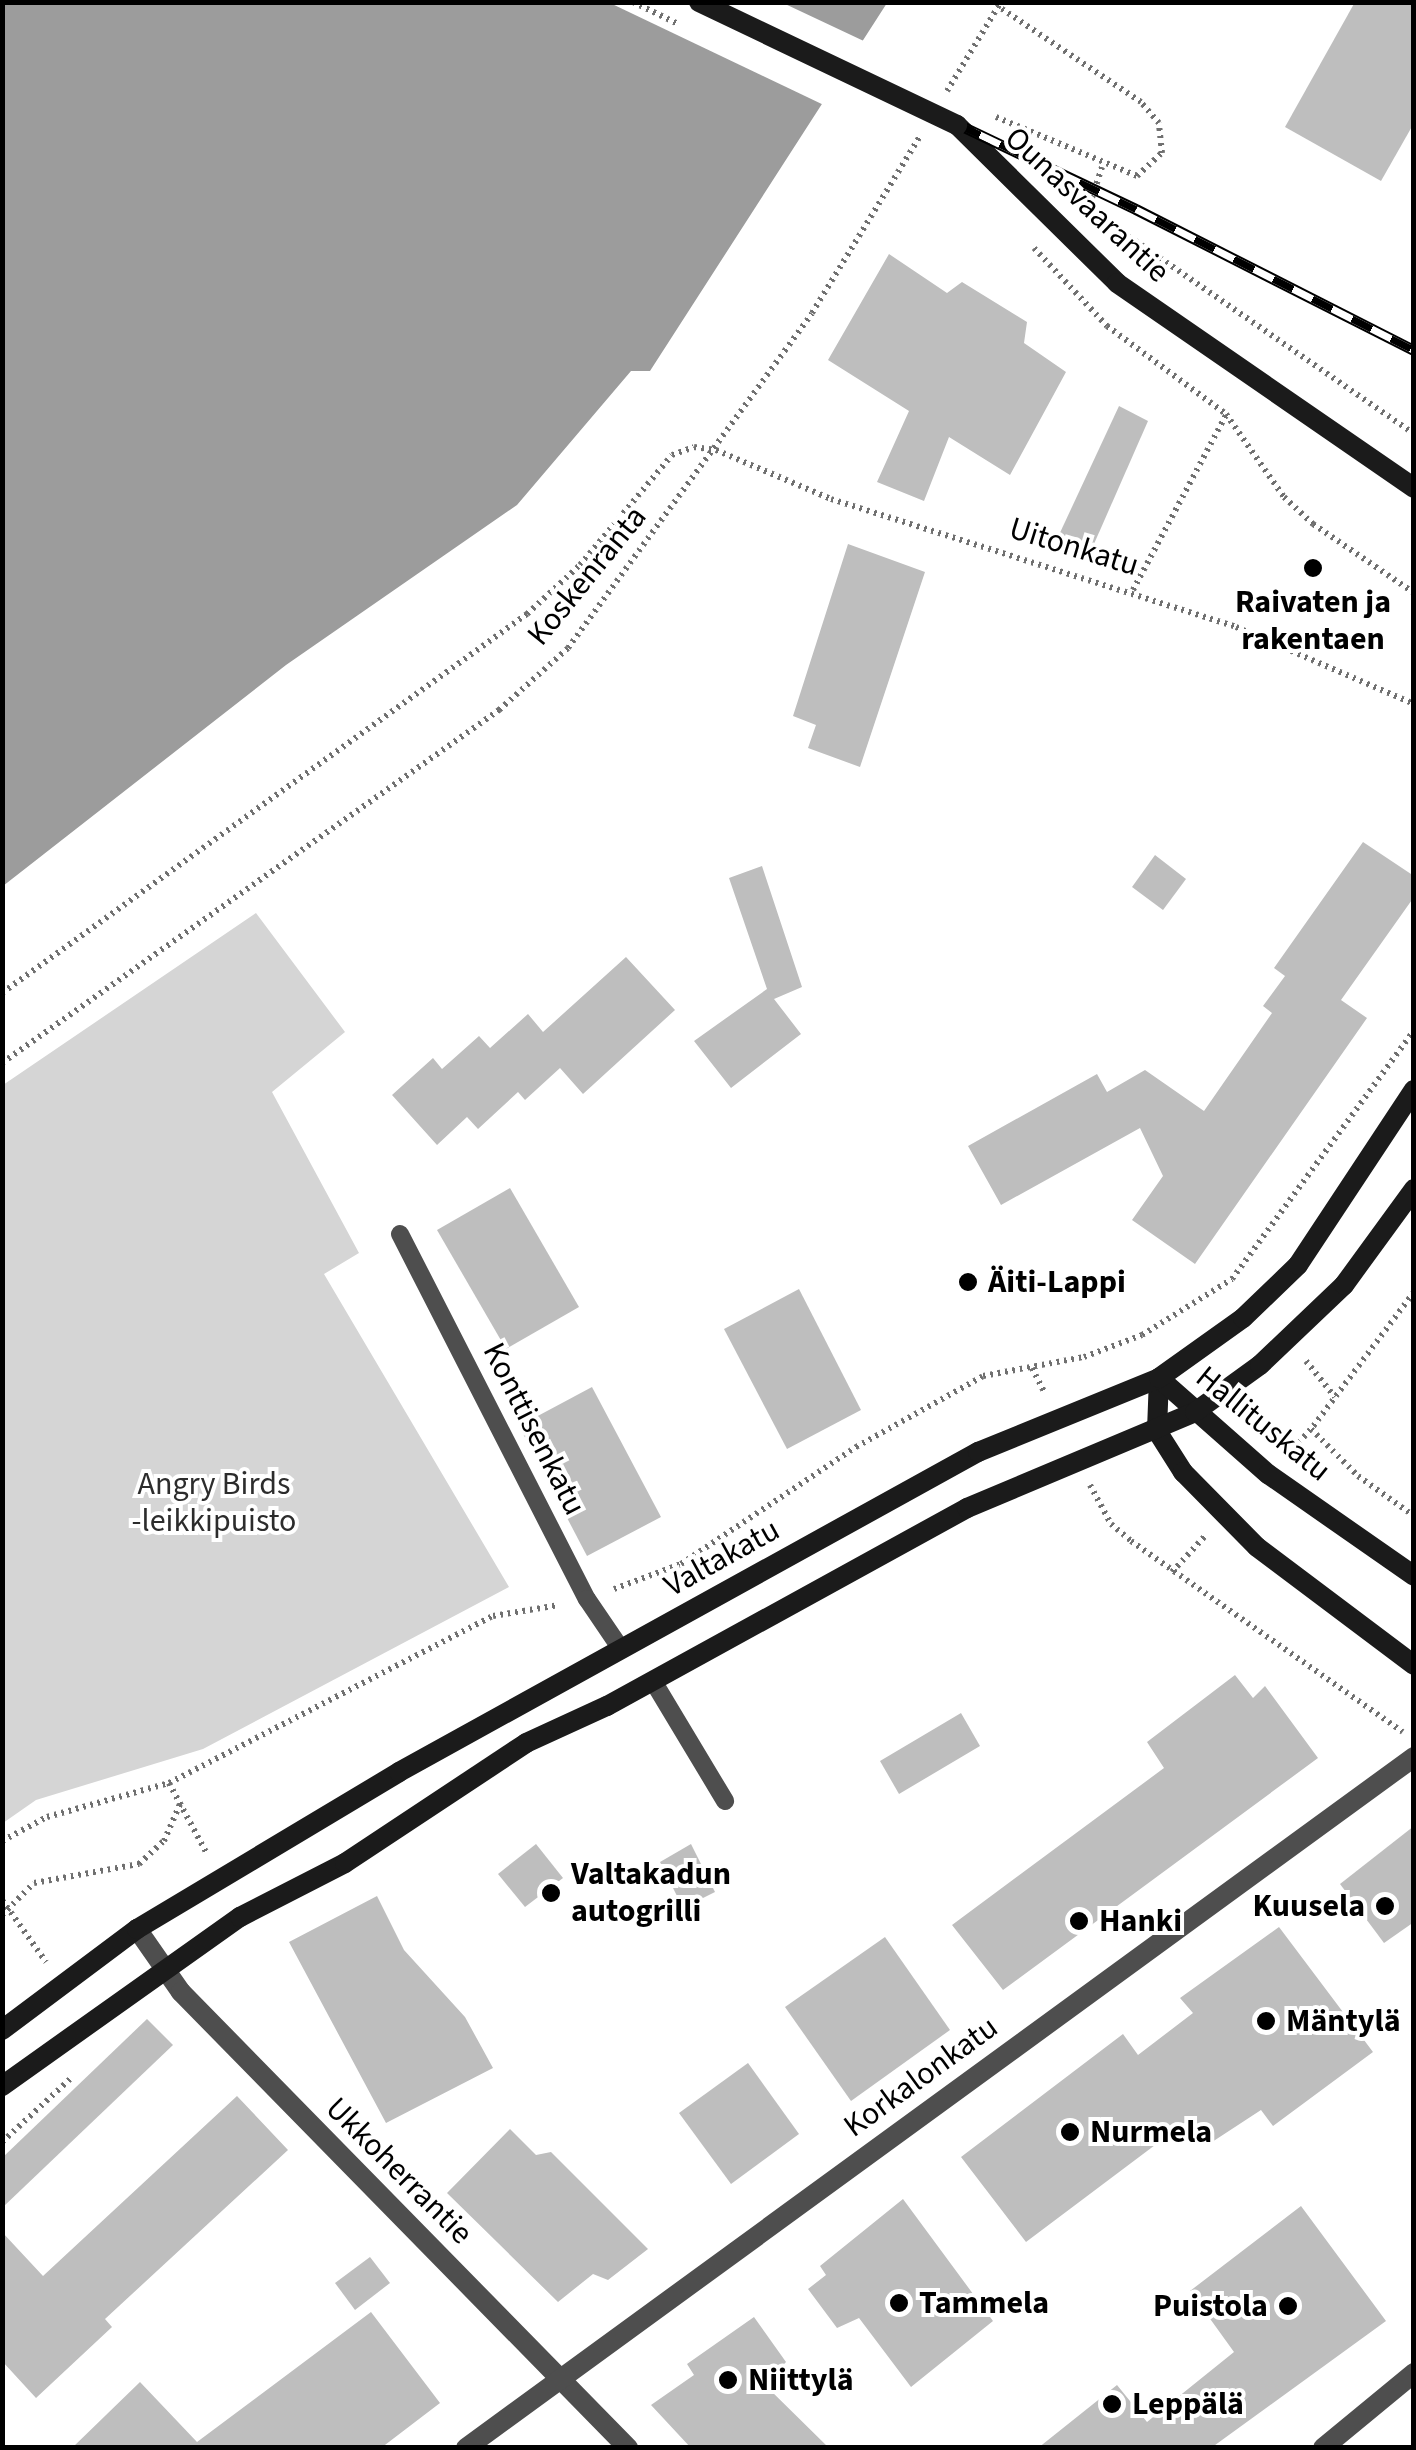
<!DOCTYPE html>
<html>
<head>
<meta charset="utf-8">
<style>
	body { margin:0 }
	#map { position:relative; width:1416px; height:2450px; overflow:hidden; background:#fff; font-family:"Source Sans 3",sans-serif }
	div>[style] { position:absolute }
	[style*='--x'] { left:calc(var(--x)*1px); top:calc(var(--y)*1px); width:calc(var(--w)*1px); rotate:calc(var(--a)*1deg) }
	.green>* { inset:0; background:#d5d5d5 }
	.water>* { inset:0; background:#9c9c9c }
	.pier>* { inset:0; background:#fff }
	.building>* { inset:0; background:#bebebe }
	.path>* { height:6px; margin-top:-3px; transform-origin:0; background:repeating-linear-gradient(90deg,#707070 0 2.5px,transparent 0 7.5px) }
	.lane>* { height:18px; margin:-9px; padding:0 9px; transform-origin:9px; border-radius:9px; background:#4e4e4e }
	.street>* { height:20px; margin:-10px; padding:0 10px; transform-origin:10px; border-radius:10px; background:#4e4e4e }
	.secondary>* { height:20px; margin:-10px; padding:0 10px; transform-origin:10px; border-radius:10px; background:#1b1b1b }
	.rail>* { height:11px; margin-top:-5.5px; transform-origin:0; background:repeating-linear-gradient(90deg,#fff 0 22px,#000 0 44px); box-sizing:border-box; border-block:2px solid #000 }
	.path-bridge>* { height:6px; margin-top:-3px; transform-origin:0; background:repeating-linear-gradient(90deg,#707070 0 2.5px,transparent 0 7.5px) }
	.secondary-bridge>* { height:20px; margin:-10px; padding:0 10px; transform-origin:10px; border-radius:10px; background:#1b1b1b }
	.dots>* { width:28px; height:28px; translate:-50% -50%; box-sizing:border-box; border:5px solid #fff; border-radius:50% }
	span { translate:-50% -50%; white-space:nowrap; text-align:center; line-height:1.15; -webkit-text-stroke:8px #fff; paint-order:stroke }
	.street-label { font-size:32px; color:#000 }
	.poi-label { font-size:32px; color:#000; font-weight:700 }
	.left { translate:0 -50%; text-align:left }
	.right { translate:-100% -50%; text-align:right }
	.park-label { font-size:32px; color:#2c2c2c }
	.frame { position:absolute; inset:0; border:5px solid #000; pointer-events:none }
</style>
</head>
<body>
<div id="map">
	<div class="green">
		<div style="clip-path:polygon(256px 913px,345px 1032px,272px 1092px,359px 1253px,324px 1274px,509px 1587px,203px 1749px,36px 1800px,3px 1823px,3px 1085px)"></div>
	</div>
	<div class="water">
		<div style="clip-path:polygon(3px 3px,887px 3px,650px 371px,631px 371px,517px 505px,286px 665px,3px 886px)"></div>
	</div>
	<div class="pier">
		<div style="clip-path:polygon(610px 3px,783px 3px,868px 43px,828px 107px)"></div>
	</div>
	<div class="building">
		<div style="clip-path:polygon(1355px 2px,1414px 2px,1414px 123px,1381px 181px,1285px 127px)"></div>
		<div style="clip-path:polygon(889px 254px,947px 293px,962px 282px,1027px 322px,1024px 343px,1066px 372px,1010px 475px,949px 437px,924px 501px,877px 482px,909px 411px,828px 360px)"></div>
		<div style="clip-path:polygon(1119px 406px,1148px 421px,1090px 553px,1058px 537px)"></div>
		<div style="clip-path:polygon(848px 544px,925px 572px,860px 767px,808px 748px,816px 725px,793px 716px)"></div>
		<div style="clip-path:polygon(1363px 842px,1414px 876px,1414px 897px,1341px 1000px,1367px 1018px,1195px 1264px,1132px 1220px,1163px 1176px,1140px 1128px,1001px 1205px,968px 1146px,1097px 1074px,1107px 1092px,1145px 1070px,1204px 1111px,1272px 1013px,1263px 1006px,1285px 976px,1274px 968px)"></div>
		<div style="clip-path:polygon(1155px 855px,1186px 879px,1163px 910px,1132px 887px)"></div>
		<div style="clip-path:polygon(762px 866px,802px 987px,774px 999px,801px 1034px,731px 1088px,694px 1041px,767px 989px,729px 878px)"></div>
		<div style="clip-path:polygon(626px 957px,675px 1010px,583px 1094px,560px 1068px,525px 1100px,518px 1092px,478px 1129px,467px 1117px,437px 1145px,392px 1095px,433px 1058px,442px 1069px,479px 1036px,490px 1048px,528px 1014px,543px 1032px)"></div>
		<div style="clip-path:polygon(510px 1188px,579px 1307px,506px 1349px,437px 1230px)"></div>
		<div style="clip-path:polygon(799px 1289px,861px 1410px,787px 1449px,724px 1329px)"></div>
		<div style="clip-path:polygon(592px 1387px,661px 1517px,587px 1556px,519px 1426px)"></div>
		<div style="clip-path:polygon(1235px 1675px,1253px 1698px,1265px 1686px,1318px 1758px,1003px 1990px,952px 1925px,1164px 1768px,1147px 1742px)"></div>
		<div style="clip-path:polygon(961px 1713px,980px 1746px,899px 1794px,880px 1761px)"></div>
		<div style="clip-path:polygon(1414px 1826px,1414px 1922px,1384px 1943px,1340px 1884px)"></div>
		<div style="clip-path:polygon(536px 1844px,563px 1878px,525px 1907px,498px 1874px)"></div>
		<div style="clip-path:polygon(691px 1844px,715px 1892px,683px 1908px,660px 1862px)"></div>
		<div style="clip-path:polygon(377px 1896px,404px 1950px,465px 2017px,493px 2068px,386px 2123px,289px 1942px)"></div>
		<div style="clip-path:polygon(1279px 1927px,1373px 2052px,1273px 2126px,1261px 2110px,1209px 2144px,1191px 2118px,1026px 2242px,961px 2157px,1123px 2034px,1138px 2055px,1193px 2013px,1180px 1998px)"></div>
		<div style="clip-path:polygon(885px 1937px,950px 2030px,851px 2101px,785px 2007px)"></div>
		<div style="clip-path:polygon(147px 2019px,173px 2045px,2px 2208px,2px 2158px)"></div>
		<div style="clip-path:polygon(748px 2063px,799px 2134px,731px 2184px,679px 2113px)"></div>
		<div style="clip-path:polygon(237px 2096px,288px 2150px,105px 2319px,112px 2327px,36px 2398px,2px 2361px,2px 2232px,43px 2276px)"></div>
		<div style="clip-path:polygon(510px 2129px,536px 2155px,551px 2152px,648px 2249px,608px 2280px,593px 2274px,558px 2302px,447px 2193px)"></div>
		<div style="clip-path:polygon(903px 2199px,993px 2321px,911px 2387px,859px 2318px,837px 2328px,808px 2289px,826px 2275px,820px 2266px)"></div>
		<div style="clip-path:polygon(1301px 2206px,1386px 2321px,1211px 2448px,1038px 2448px,1117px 2385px,1147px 2422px,1234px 2352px,1190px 2291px)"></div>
		<div style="clip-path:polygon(370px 2257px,390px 2283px,355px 2310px,335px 2283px)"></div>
		<div style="clip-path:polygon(371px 2312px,440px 2403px,381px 2448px,72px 2448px,140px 2382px,197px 2442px)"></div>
		<div style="clip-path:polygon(754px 2317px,786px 2362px,765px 2385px,829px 2448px,691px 2448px,651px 2405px,694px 2375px,687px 2364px)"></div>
	</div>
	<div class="path">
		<div style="--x:947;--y:91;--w:104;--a:-58.8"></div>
		<div style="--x:996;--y:117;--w:153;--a:22.7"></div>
		<div style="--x:1137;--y:176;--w:34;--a:-43"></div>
		<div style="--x:1162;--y:153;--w:30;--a:-96"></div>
		<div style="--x:1159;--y:123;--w:28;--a:-131"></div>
		<div style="--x:1141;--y:102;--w:171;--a:-146.2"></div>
		<div style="--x:1102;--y:167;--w:36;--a:108"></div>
		<div style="--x:1091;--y:201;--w:16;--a:63"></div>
		<div style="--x:1098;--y:215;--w:384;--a:34.7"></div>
		<div style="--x:1034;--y:248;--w:107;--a:46.9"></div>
		<div style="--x:1107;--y:326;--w:148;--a:36.5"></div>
		<div style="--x:1226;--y:414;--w:101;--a:55.1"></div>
		<div style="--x:1284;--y:497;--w:40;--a:43"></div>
		<div style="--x:1313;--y:524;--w:122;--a:34.3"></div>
		<div style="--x:1133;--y:590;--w:198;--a:-62"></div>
		<div style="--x:2;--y:993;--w:648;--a:-35.83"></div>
		<div style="--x:527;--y:614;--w:72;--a:-42.8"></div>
		<div style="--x:580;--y:565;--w:143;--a:-50.1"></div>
		<div style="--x:672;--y:455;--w:23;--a:-20"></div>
		<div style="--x:694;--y:447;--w:22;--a:8"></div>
		<div style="--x:716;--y:450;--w:125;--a:23.1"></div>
		<div style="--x:831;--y:499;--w:425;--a:17.5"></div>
		<div style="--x:1236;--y:627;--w:194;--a:23.4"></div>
		<div style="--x:2;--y:1063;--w:610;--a:-35.38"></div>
		<div style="--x:499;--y:710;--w:93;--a:-41.9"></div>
		<div style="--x:568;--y:648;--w:414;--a:-53.9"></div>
		<div style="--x:812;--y:313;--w:207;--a:-58.6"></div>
		<div style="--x:1414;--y:1292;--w:171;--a:126.9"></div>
		<div style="--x:1311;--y:1429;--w:66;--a:45"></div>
		<div style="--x:1358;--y:1476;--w:69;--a:35.5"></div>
		<div style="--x:1306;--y:1361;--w:46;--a:51.1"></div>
		<div style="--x:1032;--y:1368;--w:28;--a:63"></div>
		<div style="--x:1289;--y:1454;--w:33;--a:-49"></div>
		<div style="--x:1090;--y:1485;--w:44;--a:61.7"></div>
		<div style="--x:1111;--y:1524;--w:26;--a:40"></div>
		<div style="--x:1131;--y:1541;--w:332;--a:35.1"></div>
		<div style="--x:1172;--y:1572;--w:49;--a:-47.5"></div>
		<div style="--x:614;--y:1589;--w:72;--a:-20.5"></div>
		<div style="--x:681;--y:1564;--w:211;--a:-33.8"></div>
		<div style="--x:856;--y:1447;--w:145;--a:-29.2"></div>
		<div style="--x:983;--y:1376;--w:103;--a:-10.7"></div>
		<div style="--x:1084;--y:1357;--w:62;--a:-20.8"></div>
		<div style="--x:1142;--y:1335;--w:106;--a:-31.9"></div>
		<div style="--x:1232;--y:1279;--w:308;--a:-53.8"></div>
		<div style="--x:169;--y:1783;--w:81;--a:61.8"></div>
		<div style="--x:2;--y:1841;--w:51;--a:-28.1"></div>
		<div style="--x:47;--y:1817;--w:127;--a:-15.6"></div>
		<div style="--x:169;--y:1783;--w:365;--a:-27.3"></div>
		<div style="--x:493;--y:1616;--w:67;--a:-9.5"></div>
		<div style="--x:2;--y:1900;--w:76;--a:54.6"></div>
		<div style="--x:2;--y:1915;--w:45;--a:-45"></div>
		<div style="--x:34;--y:1883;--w:107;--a:-10.3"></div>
		<div style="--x:139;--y:1864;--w:34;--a:-43"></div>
		<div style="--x:164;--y:1841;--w:40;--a:-66.6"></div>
		<div style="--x:2;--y:2142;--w:94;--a:-42.8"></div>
	</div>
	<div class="lane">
		<div style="--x:400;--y:1234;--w:410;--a:62.9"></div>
		<div style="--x:587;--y:1599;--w:60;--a:55.8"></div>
		<div style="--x:653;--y:1681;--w:140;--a:59"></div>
	</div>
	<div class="street">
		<div style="--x:137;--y:1929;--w:77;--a:55.1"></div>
		<div style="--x:181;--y:1992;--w:639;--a:45.57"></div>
		<div style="--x:466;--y:2448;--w:1173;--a:-36.09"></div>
		<div style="--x:1323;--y:2448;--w:118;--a:-39.5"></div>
	</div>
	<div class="secondary">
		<div style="--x:957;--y:125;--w:225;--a:44.6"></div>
		<div style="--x:1117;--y:283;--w:361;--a:34.6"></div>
		<div style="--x:1159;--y:1378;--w:53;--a:92.2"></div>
		<div style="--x:1157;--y:1431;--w:49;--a:57.6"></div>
		<div style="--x:1183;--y:1472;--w:105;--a:45.4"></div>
		<div style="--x:1257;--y:1547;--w:196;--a:36.9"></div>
		<div style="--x:1159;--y:1378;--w:145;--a:41.4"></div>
		<div style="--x:1268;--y:1474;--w:178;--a:34.9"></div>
		<div style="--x:2;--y:2030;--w:169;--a:-36.8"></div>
		<div style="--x:137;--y:1929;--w:305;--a:-30.9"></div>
		<div style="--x:399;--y:1772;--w:662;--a:-28.93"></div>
		<div style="--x:978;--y:1452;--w:196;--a:-22.2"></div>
		<div style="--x:1159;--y:1378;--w:103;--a:-35.5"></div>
		<div style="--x:1243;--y:1318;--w:76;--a:-43.9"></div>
		<div style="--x:1298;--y:1265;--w:210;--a:-56.5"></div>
		<div style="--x:2;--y:2086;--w:292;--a:-35.4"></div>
		<div style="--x:240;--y:1917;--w:118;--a:-27.2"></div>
		<div style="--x:345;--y:1863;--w:217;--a:-33.5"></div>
		<div style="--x:526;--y:1743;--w:89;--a:-24.6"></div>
		<div style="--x:607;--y:1706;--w:411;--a:-28.8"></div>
		<div style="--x:967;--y:1508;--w:247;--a:-22.8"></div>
		<div style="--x:1195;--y:1412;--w:80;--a:-35.9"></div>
		<div style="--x:1260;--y:1365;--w:116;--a:-43.6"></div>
		<div style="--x:1344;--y:1285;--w:119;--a:-53.9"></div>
	</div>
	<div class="rail">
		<div style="--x:702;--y:2;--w:481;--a:25.5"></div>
		<div style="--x:1136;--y:209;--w:312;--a:26.9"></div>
	</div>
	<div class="path-bridge">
		<div style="--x:633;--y:2;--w:48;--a:26"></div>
	</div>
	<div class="secondary-bridge">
		<div style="--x:699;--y:2;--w:286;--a:25.5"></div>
	</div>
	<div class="dots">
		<div style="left:1313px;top:568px;background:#000"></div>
		<div style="left:968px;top:1282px;background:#000"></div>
		<div style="left:551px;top:1893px;background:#000"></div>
		<div style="left:1385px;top:1906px;background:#000"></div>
		<div style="left:1079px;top:1921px;background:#000"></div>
		<div style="left:1266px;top:2021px;background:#000"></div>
		<div style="left:1070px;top:2132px;background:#000"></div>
		<div style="left:899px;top:2303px;background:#000"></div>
		<div style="left:1288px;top:2306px;background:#000"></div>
		<div style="left:728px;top:2380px;background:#000"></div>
		<div style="left:1112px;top:2404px;background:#000"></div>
	</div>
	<div class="street-label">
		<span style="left:1087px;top:205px;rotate:43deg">Ounasvaarantie</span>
		<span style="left:1074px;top:547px;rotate:17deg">Uitonkatu</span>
		<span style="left:587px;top:576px;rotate:-51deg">Koskenranta</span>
		<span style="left:1263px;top:1424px;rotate:39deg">Hallituskatu</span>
		<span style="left:534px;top:1429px;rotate:63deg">Konttisenkatu</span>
		<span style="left:722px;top:1558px;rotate:-29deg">Valtakatu</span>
		<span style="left:921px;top:2077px;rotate:-36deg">Korkalonkatu</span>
		<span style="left:399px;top:2171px;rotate:45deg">Ukkoherrantie</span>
	</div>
	<div class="poi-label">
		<span style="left:1313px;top:621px">Raivaten ja<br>rakentaen</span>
		<span class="left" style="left:988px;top:1282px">Äiti-Lappi</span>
		<span class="left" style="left:571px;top:1893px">Valtakadun<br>autogrilli</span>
		<span class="right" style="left:1365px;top:1906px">Kuusela</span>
		<span class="left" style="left:1099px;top:1921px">Hanki</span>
		<span class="left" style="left:1286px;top:2021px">Mäntylä</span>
		<span class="left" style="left:1090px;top:2132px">Nurmela</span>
		<span class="left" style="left:919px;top:2303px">Tammela</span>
		<span class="right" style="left:1268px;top:2306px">Puistola</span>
		<span class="left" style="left:748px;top:2380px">Niittylä</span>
		<span class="left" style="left:1132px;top:2404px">Leppälä</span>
	</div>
	<div class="park-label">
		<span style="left:214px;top:1503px">Angry Birds<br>-leikkipuisto</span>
	</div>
	<div class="frame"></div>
</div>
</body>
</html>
